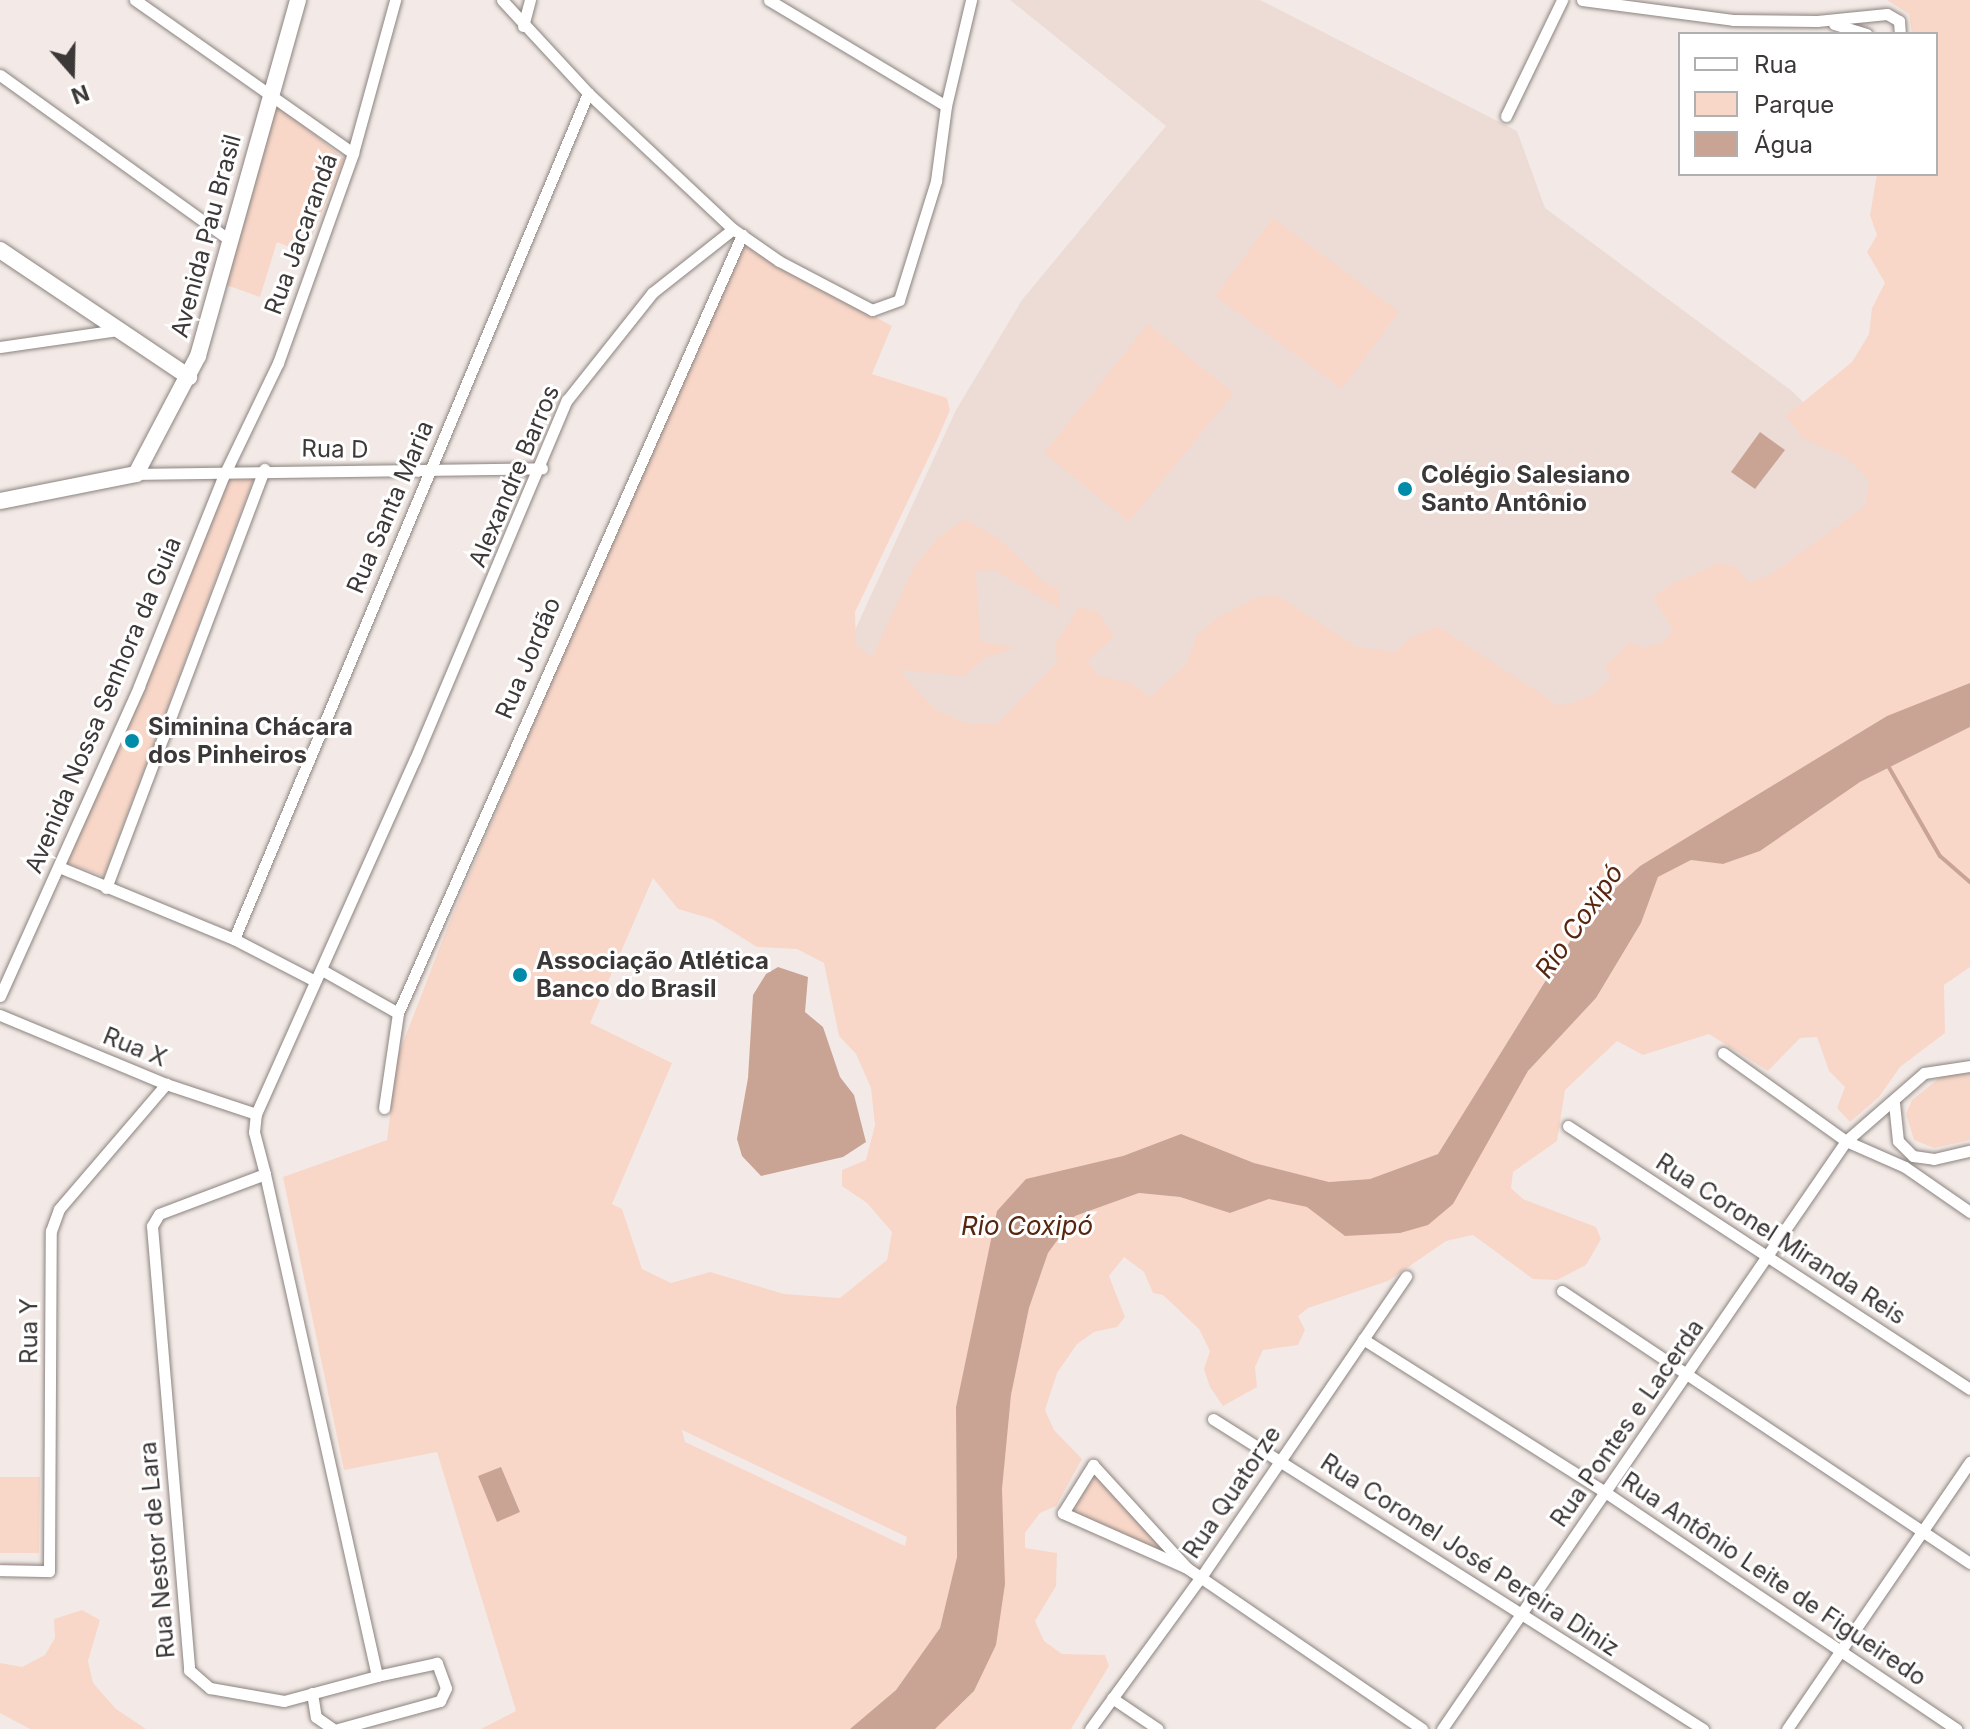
<!DOCTYPE html>
<html>
<head>
<meta charset="utf-8">
<style>
	body { margin:0 }
	#map { position:relative; width:1970px; height:1729px; overflow:hidden; background:#f3eae7; font-family:Inter,sans-serif }
	div>[style] { position:absolute }
	[style*='--x'] { left:calc(var(--x)*1px); top:calc(var(--y)*1px); width:calc(var(--w)*1px); rotate:calc(var(--a)*1deg) }
	.built>* { inset:0; background:#ecdcd5 }
	.green>* { inset:0; background:#f8d7c9 }
	.water>* { inset:0; background:#c9a494 }
	.stream>* { height:4px; margin:-2px; padding:0 2px; transform-origin:2px; border-radius:2px; background:#c9a494 }
	.roads { filter:drop-shadow(0 0 2px #8b837f) drop-shadow(0 0 2px #8b837f) }
	.street>* { height:11px; margin:-5.5px; padding:0 5.5px; transform-origin:5.5px; border-radius:5.5px; background:#fff }
	.secondary>* { height:16px; margin:-8px; padding:0 8px; transform-origin:8px; border-radius:8px; background:#fff }
	.dots>* { width:22px; height:22px; translate:-50% -50%; box-sizing:border-box; border:4px solid #fff; border-radius:50% }
	span { translate:-50% -50%; white-space:nowrap; text-align:center; line-height:1.15; -webkit-text-stroke:6px #fff; paint-order:stroke }
	.street-label { font-size:24px; color:#3c3837 }
	.poi-label { font-size:24px; color:#3c3837; font-weight:700 }
	.left { translate:0 -50%; text-align:left }
	.water-label { font-size:26px; color:#56260f; font-style:italic }
	.legend { position:absolute; left:1678px; top:32px; width:260px; height:144px; box-sizing:border-box; background:#fff; border:2px solid #b1afaf; margin:0; padding:10px 14px; list-style:none; font-size:24px; color:#3c3837 }
	.legend li { display:flex; align-items:center; gap:16px; height:40px }
	.legend b { width:40px; border:2px solid #b1afaf }
	.north { position:absolute; left:32px; top:32px; width:80px; height:80px; -webkit-text-stroke:6px #fff; paint-order:stroke; rotate:160deg; font-size:22px; font-weight:700; line-height:32px; text-align:center; color:#3c3837 }
	.north::after { content:''; display:block; margin:auto; width:28px; height:36px; background:#3c3837; clip-path:polygon(50% 0,100% 100%,50% 72%,0 100%) }
</style>
</head>
<body>
<div id="map">
	<div class="built">
		<div style="clip-path:polygon(1010px 0,1260px 0,1517px 131px,1545px 208px,1792px 391px,1970px 567px,1970px 683px,1887px 716px,1368px 1008px,844px 654px,956px 410px,1022px 300px,1166px 126px)"></div>
	</div>
	<div class="green">
		<div style="clip-path:polygon(evenodd,1887px 0,1970px 0,1970px 683px,1887px 716px,1640px 866px,1587px 914px,1438px 1154px,1370px 1179px,1329px 1182px,1254px 1163px,1181px 1135px,1123px 1156px,975px 1333px,956px 1407px,957px 1557px,940px 1628px,896px 1690px,850px 1729px,481px 1729px,516px 1711px,437px 1452px,344px 1470px,283px 1177px,387px 1140px,397px 1058px,448px 926px,634px 484px,743px 245px,892px 326px,872px 374px,947px 398px,950px 410px,937px 440px,855px 612px,856px 645px,872px 657px,914px 567px,938px 537px,965px 519px,998px 538px,1046px 584px,1058px 588px,1060px 609px,994px 570px,976px 571px,980px 641px,1016px 648px,985px 658px,964px 676px,899px 670px,936px 710px,969px 724px,997px 724px,1057px 662px,1055px 645px,1079px 607px,1098px 612px,1114px 636px,1087px 662px,1099px 676px,1129px 682px,1150px 697px,1186px 665px,1197px 635px,1220px 616px,1258px 597px,1278px 596px,1357px 647px,1396px 652px,1410px 638px,1437px 626px,1558px 705px,1569px 704px,1594px 694px,1611px 678px,1605px 666px,1630px 642px,1644px 648px,1664px 642px,1673px 630px,1653px 597px,1669px 585px,1719px 563px,1736px 567px,1749px 583px,1771px 574px,1865px 506px,1869px 481px,1846px 457px,1803px 439px,1786px 416px,1852px 362px,1869px 334px,1872px 308px,1885px 283px,1867px 252px,1877px 235px,1870px 215px,1877px 174px,1936px 174px,1936px 34px,1912px 34px,1909px 14px,1887px 0,653px 878px,678px 909px,712px 919px,757px 947px,797px 949px,824px 963px,839px 1036px,856px 1054px,871px 1088px,875px 1125px,866px 1160px,842px 1170px,842px 1186px,867px 1203px,892px 1232px,887px 1260px,840px 1298px,784px 1294px,710px 1272px,671px 1283px,642px 1269px,622px 1209px,612px 1204px,672px 1063px,590px 1023px,653px 878px,1887px 0,682px 1430px,907px 1537px,905px 1546px,685px 1442px,682px 1430px)"></div>
		<div style="clip-path:polygon(277px 103px,344px 159px,305px 253px,277px 242px,260px 297px,226px 285px)"></div>
		<div style="clip-path:polygon(1273px 218px,1399px 312px,1342px 389px,1215px 296px)"></div>
		<div style="clip-path:polygon(1148px 324px,1234px 393px,1129px 522px,1044px 453px)"></div>
		<div style="clip-path:polygon(255px 475px,104px 876px,67px 863px,228px 479px)"></div>
		<div style="clip-path:polygon(1970px 727px,1970px 967px,1944px 985px,1945px 1033px,1900px 1067px,1879px 1097px,1850px 1122px,1837px 1108px,1845px 1087px,1829px 1071px,1817px 1037px,1800px 1038px,1768px 1071px,1709px 1034px,1643px 1055px,1617px 1041px,1565px 1090px,1557px 1141px,1513px 1172px,1511px 1188px,1523px 1199px,1596px 1227px,1601px 1239px,1586px 1265px,1557px 1280px,1533px 1279px,1473px 1235px,1446px 1241px,1388px 1281px,1308px 1308px,1298px 1316px,1305px 1330px,1298px 1345px,1263px 1350px,1255px 1367px,1257px 1387px,1223px 1406px,1210px 1387px,1204px 1369px,1210px 1351px,1199px 1329px,1163px 1295px,1153px 1293px,1144px 1272px,1124px 1257px,1109px 1276px,1125px 1317px,1117px 1327px,1094px 1332px,1077px 1344px,1057px 1373px,1045px 1410px,1054px 1430px,1082px 1459px,1056px 1506px,1040px 1513px,1025px 1533px,1025px 1548px,1057px 1553px,1056px 1586px,1035px 1621px,1044px 1641px,1062px 1654px,1105px 1655px,1109px 1666px,1071px 1729px,935px 1729px,974px 1691px,1011px 1395px,1029px 1308px,1048px 1253px,1075px 1216px,1139px 1193px,1180px 1197px,1230px 1213px,1269px 1199px,1307px 1207px,1346px 1236px,1453px 1203px,1528px 1071px,1596px 998px,1641px 923px,1658px 877px,1691px 860px,1723px 864px,1760px 851px,1860px 782px)"></div>
		<div style="clip-path:polygon(1970px 1073px,1970px 1140px,1934px 1148px,1914px 1140px,1906px 1114px,1912px 1100px,1942px 1076px)"></div>
		<div style="clip-path:polygon(1093px 1469px,1177px 1560px,1066px 1512px)"></div>
		<div style="clip-path:polygon(0 1477px,40px 1477px,39px 1553px,0 1553px)"></div>
		<div style="clip-path:polygon(82px 1610px,100px 1620px,88px 1661px,93px 1683px,116px 1709px,146px 1729px,30px 1729px,0 1713px,0 1663px,22px 1667px,45px 1655px,55px 1638px,54px 1619px)"></div>
	</div>
	<div class="water">
		<div style="clip-path:polygon(1760px 432px,1785px 450px,1755px 489px,1731px 472px)"></div>
		<div style="clip-path:polygon(1970px 683px,1970px 727px,1860px 782px,1760px 851px,1723px 864px,1691px 860px,1658px 877px,1641px 923px,1596px 998px,1528px 1071px,1453px 1204px,1428px 1225px,1400px 1233px,1345px 1236px,1307px 1207px,1269px 1199px,1230px 1213px,1180px 1197px,1139px 1193px,1075px 1216px,1048px 1253px,1029px 1308px,1011px 1395px,1002px 1489px,1005px 1584px,996px 1645px,974px 1691px,935px 1729px,850px 1729px,896px 1690px,940px 1628px,957px 1557px,956px 1407px,997px 1211px,1026px 1179px,1123px 1156px,1181px 1134px,1254px 1163px,1329px 1182px,1370px 1179px,1438px 1154px,1587px 914px,1640px 866px,1887px 716px)"></div>
		<div style="clip-path:polygon(778px 967px,808px 977px,805px 1012px,823px 1027px,840px 1077px,854px 1095px,866px 1142px,843px 1157px,761px 1176px,742px 1156px,737px 1139px,748px 1078px,753px 995px,766px 974px)"></div>
		<div style="clip-path:polygon(501px 1467px,520px 1512px,497px 1522px,478px 1476px)"></div>
	</div>
	<div class="stream">
		<div style="--x:1887;--y:764;--w:106;--a:60.1"></div>
		<div style="--x:1940;--y:856;--w:40;--a:41"></div>
	</div>
	<div class="roads">
		<div class="street">
			<div style="--x:135;--y:0;--w:266;--a:35.1"></div>
			<div style="--x:502;--y:0;--w:127;--a:47.2"></div>
			<div style="--x:588;--y:93;--w:199;--a:43.2"></div>
			<div style="--x:769;--y:0;--w:206;--a:30.9"></div>
			<div style="--x:1582;--y:0;--w:152;--a:7.5"></div>
			<div style="--x:1733;--y:20;--w:84;--a:0.7"></div>
			<div style="--x:1817;--y:21;--w:70;--a:-5.7"></div>
			<div style="--x:1887;--y:14;--w:14;--a:30"></div>
			<div style="--x:1899;--y:21;--w:13;--a:86"></div>
			<div style="--x:1834;--y:24;--w:34;--a:17"></div>
			<div style="--x:523;--y:26;--w:27;--a:-75"></div>
			<div style="--x:0;--y:75;--w:283;--a:35.7"></div>
			<div style="--x:1506;--y:116;--w:129;--a:-64.2"></div>
			<div style="--x:0;--y:347;--w:119;--a:-8.2"></div>
			<div style="--x:136;--y:474;--w:406;--a:-0.8"></div>
			<div style="--x:59;--y:867;--w:189;--a:22.4"></div>
			<div style="--x:234;--y:939;--w:91;--a:27.4"></div>
			<div style="--x:106;--y:888;--w:448;--a:-69.3"></div>
			<div style="--x:234;--y:939;--w:917;--a:-67.29"></div>
			<div style="--x:322;--y:970;--w:87;--a:29.5"></div>
			<div style="--x:0;--y:996;--w:340;--a:-65.8"></div>
			<div style="--x:139;--y:686;--w:227;--a:-68.1"></div>
			<div style="--x:224;--y:475;--w:124;--a:-64.3"></div>
			<div style="--x:278;--y:363;--w:223;--a:-70.3"></div>
			<div style="--x:353;--y:153;--w:159;--a:-74.6"></div>
			<div style="--x:0;--y:1015;--w:180;--a:22.6"></div>
			<div style="--x:166;--y:1084;--w:95;--a:18.4"></div>
			<div style="--x:1723;--y:1053;--w:151;--a:35.6"></div>
			<div style="--x:1846;--y:1141;--w:64;--a:23.8"></div>
			<div style="--x:1905;--y:1167;--w:79;--a:34.7"></div>
			<div style="--x:1894;--y:1103;--w:38;--a:84"></div>
			<div style="--x:1898;--y:1141;--w:21;--a:45"></div>
			<div style="--x:384;--y:1108;--w:96;--a:-81.6"></div>
			<div style="--x:398;--y:1013;--w:851;--a:-66.15"></div>
			<div style="--x:1568;--y:1126;--w:480;--a:33.2"></div>
			<div style="--x:1913;--y:1156;--w:21;--a:8"></div>
			<div style="--x:1934;--y:1159;--w:37;--a:-13"></div>
			<div style="--x:265;--y:1174;--w:113;--a:159.3"></div>
			<div style="--x:159;--y:1214;--w:14;--a:120"></div>
			<div style="--x:152;--y:1226;--w:446;--a:85.2"></div>
			<div style="--x:189;--y:1670;--w:28;--a:41"></div>
			<div style="--x:210;--y:1688;--w:75;--a:10"></div>
			<div style="--x:284;--y:1701;--w:96;--a:-15"></div>
			<div style="--x:377;--y:1676;--w:514;--a:-102.58"></div>
			<div style="--x:265;--y:1174;--w:43;--a:-104.7"></div>
			<div style="--x:254;--y:1132;--w:18;--a:-84"></div>
			<div style="--x:256;--y:1114;--w:389;--a:-65.9"></div>
			<div style="--x:415;--y:759;--w:390;--a:-67.1"></div>
			<div style="--x:567;--y:400;--w:137;--a:-51.5"></div>
			<div style="--x:652;--y:293;--w:103;--a:-38.3"></div>
			<div style="--x:733;--y:229;--w:56;--a:34.8"></div>
			<div style="--x:779;--y:261;--w:105;--a:27.8"></div>
			<div style="--x:872;--y:310;--w:29;--a:-20"></div>
			<div style="--x:899;--y:300;--w:125;--a:-72.7"></div>
			<div style="--x:936;--y:181;--w:76;--a:-82.4"></div>
			<div style="--x:946;--y:106;--w:109;--a:-76.7"></div>
			<div style="--x:1562;--y:1291;--w:490;--a:33.7"></div>
			<div style="--x:1363;--y:1339;--w:286;--a:32.3"></div>
			<div style="--x:1605;--y:1492;--w:424;--a:34"></div>
			<div style="--x:1213;--y:1419;--w:580;--a:32.32"></div>
			<div style="--x:1187;--y:1568;--w:136;--a:-156.1"></div>
			<div style="--x:1063;--y:1513;--w:57;--a:-58"></div>
			<div style="--x:1093;--y:1465;--w:139;--a:47.6"></div>
			<div style="--x:1187;--y:1568;--w:285;--a:34.4"></div>
			<div style="--x:0;--y:1570;--w:49;--a:1.2"></div>
			<div style="--x:49;--y:1571;--w:340;--a:-89.7"></div>
			<div style="--x:51;--y:1231;--w:23;--a:-70"></div>
			<div style="--x:59;--y:1209;--w:165;--a:-49.4"></div>
			<div style="--x:312;--y:1693;--w:24;--a:81"></div>
			<div style="--x:316;--y:1717;--w:21;--a:35"></div>
			<div style="--x:1112;--y:1698;--w:55;--a:34"></div>
			<div style="--x:338;--y:1729;--w:106;--a:-15.4"></div>
			<div style="--x:440;--y:1701;--w:14;--a:-65"></div>
			<div style="--x:446;--y:1688;--w:27;--a:-110"></div>
			<div style="--x:437;--y:1663;--w:61;--a:167.8"></div>
			<div style="--x:1090;--y:1729;--w:188;--a:-53.9"></div>
			<div style="--x:1201;--y:1577;--w:364;--a:-55.7"></div>
			<div style="--x:1442;--y:1729;--w:713;--a:-55.51"></div>
			<div style="--x:1846;--y:1141;--w:103;--a:-41.1"></div>
			<div style="--x:1924;--y:1073;--w:47;--a:-8.7"></div>
			<div style="--x:1787;--y:1729;--w:324;--a:-55.6"></div>
		</div>
		<div class="secondary">
			<div style="--x:0;--y:250;--w:228;--a:33.9"></div>
			<div style="--x:0;--y:501;--w:139;--a:-11.2"></div>
			<div style="--x:136;--y:474;--w:133;--a:-62.3"></div>
			<div style="--x:198;--y:356;--w:370;--a:-74.3"></div>
		</div>
	</div>
	<div class="dots">
		<div style="left:1405px;top:489px;background:#008ba9"></div>
		<div style="left:132px;top:741px;background:#008ba9"></div>
		<div style="left:520px;top:975px;background:#008ba9"></div>
	</div>
	<div class="street-label">
		<span style="left:301px;top:234px;rotate:-70deg">Rua Jacarandá</span>
		<span style="left:206px;top:236px;rotate:-75deg">Avenida Pau Brasil</span>
		<span style="left:335px;top:449px;rotate:1deg">Rua D</span>
		<span style="left:514px;top:476px;rotate:-67deg">Alexandre Barros</span>
		<span style="left:390px;top:507px;rotate:-67deg">Rua Santa Maria</span>
		<span style="left:528px;top:658px;rotate:-67deg">Rua Jordão</span>
		<span style="left:103px;top:705px;rotate:-67deg">Avenida Nossa Senhora da Guia</span>
		<span style="left:135px;top:1047px;rotate:22deg">Rua X</span>
		<span style="left:1781px;top:1239px;rotate:33deg">Rua Coronel Miranda Reis</span>
		<span style="left:29px;top:1331px;rotate:-90deg">Rua Y</span>
		<span style="left:1627px;top:1423px;rotate:-55deg">Rua Pontes e Lacerda</span>
		<span style="left:1232px;top:1492px;rotate:-56deg">Rua Quatorze</span>
		<span style="left:157px;top:1550px;rotate:-95deg">Rua Nestor de Lara</span>
		<span style="left:1470px;top:1555px;rotate:33deg">Rua Coronel José Pereira Diniz</span>
		<span style="left:1774px;top:1579px;rotate:34deg">Rua Antônio Leite de Figueiredo</span>
	</div>
	<div class="poi-label">
		<span class="left" style="left:1421px;top:489px">Colégio Salesiano<br>Santo Antônio</span>
		<span class="left" style="left:148px;top:741px">Siminina Chácara<br>dos Pinheiros</span>
		<span class="left" style="left:536px;top:975px">Associação Atlética<br>Banco do Brasil</span>
	</div>
	<div class="water-label">
		<span style="left:1579px;top:921px;rotate:-55deg">Rio Coxipó</span>
		<span style="left:1027px;top:1226px">Rio Coxipó</span>
	</div>
	<ul class="legend">
	<li><b style="height:10px;background:#fff"></b>Rua</li>
	<li><b style="height:22px;background:#f8d7c9"></b>Parque</li>
	<li><b style="height:22px;background:#c9a494"></b>Água</li>
	</ul>
	<div class="north">N</div>
</div>
</body>
</html>
